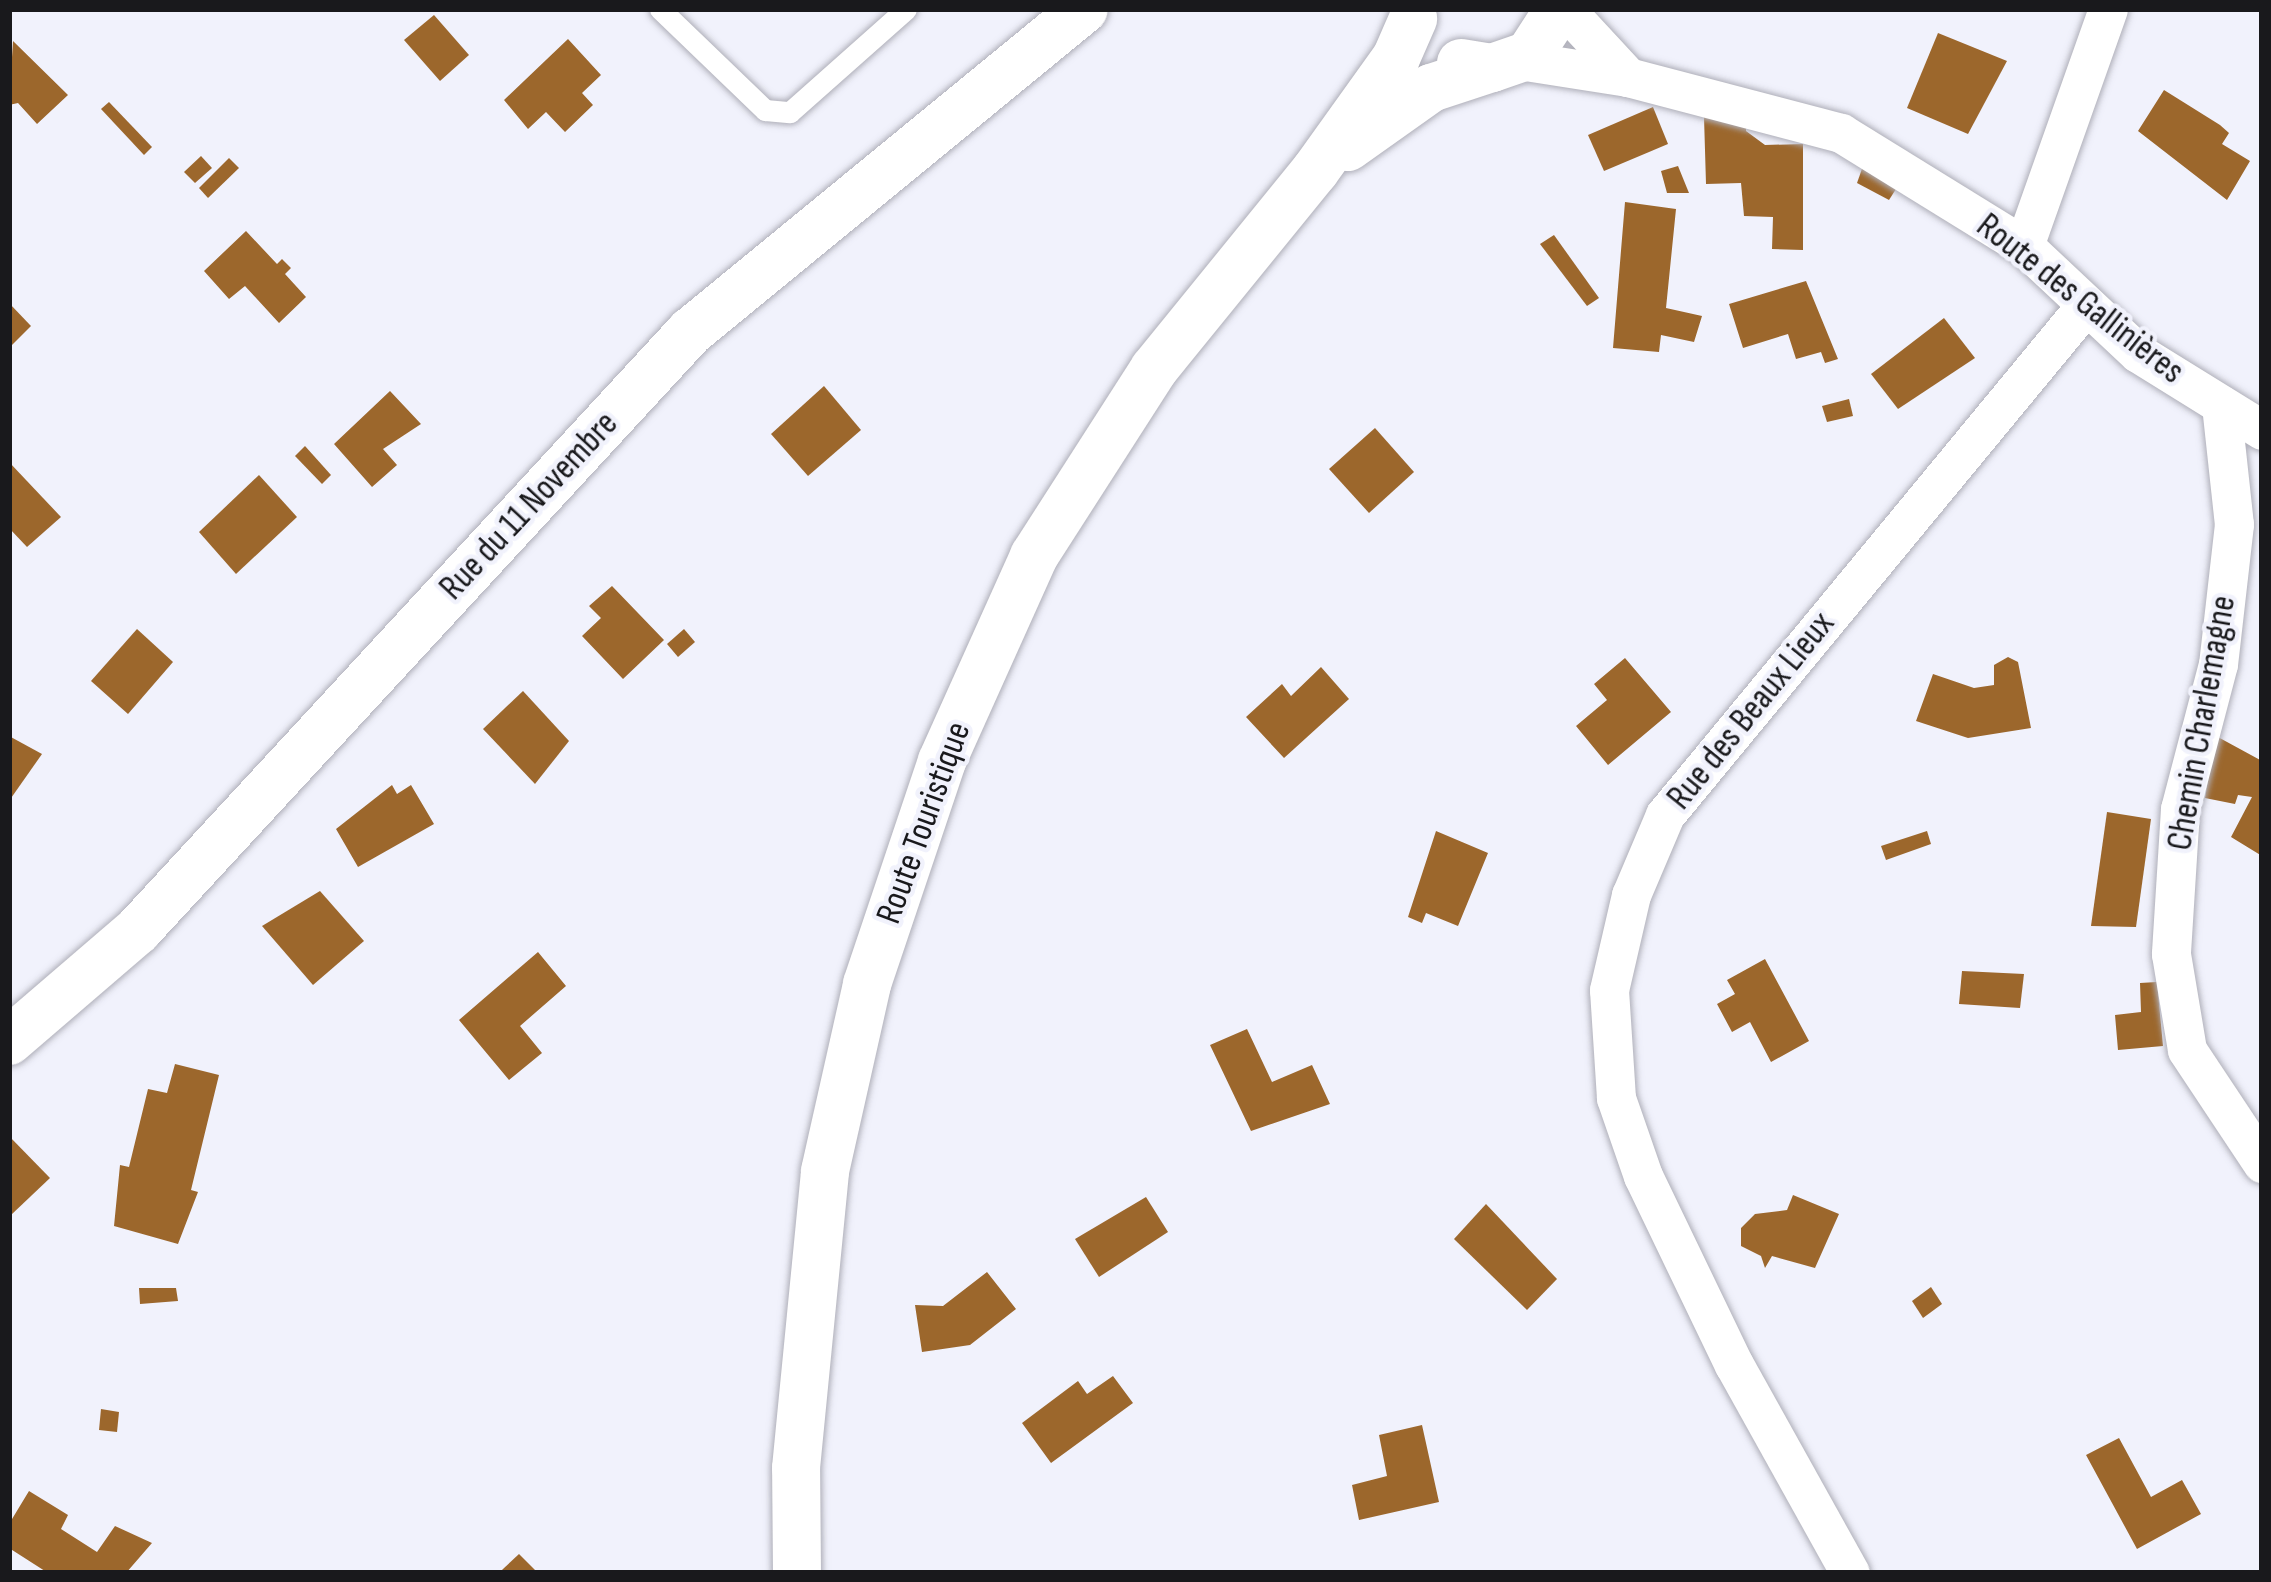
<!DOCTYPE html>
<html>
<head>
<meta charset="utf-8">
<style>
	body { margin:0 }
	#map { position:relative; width:2271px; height:1582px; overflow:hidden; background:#f1f2fc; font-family:"Sofia Sans Condensed",sans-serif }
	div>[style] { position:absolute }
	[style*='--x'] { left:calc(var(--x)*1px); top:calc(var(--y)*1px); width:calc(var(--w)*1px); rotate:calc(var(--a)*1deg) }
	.building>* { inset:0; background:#9c672c }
	.roads { filter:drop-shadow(0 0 3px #afafb9) drop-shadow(0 0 3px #afafb9) }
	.service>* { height:21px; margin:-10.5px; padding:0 10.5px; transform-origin:10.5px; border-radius:10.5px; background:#fff }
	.minor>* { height:39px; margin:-19.5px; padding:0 19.5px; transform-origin:19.5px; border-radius:19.5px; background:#fff }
	.tertiary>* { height:48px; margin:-24px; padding:0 24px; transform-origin:24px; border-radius:24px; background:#fff }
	span { translate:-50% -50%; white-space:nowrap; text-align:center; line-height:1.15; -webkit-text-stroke:9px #f1f2fc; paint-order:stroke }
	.street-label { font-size:36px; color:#19191c }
	.frame { position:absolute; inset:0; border:12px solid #19191c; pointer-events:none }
</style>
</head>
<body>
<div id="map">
	<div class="building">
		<div style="clip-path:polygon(434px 15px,469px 55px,440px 81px,404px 40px)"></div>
		<div style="clip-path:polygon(1938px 33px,2007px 61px,1968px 134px,1907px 108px)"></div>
		<div style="clip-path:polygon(568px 39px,601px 75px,582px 93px,593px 105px,565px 132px,546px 112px,528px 129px,504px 100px)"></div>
		<div style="clip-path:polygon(13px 41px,68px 95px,37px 124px,18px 103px,9px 105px)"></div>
		<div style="clip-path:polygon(2164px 90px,2220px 125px,2229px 133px,2222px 144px,2250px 161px,2227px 200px,2138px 131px)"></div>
		<div style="clip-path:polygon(109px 102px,152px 147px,144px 155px,101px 109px)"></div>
		<div style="clip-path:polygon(1653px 107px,1668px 144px,1604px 171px,1588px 135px)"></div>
		<div style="clip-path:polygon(1704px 117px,1746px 117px,1746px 131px,1765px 145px,1803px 144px,1803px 250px,1772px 249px,1773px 217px,1744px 216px,1741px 183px,1706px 184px)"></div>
		<div style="clip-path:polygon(201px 156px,212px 168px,195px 183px,184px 172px)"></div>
		<div style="clip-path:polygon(229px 158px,239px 168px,208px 198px,199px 188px)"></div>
		<div style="clip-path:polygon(1678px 166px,1689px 193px,1667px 193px,1661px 171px)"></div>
		<div style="clip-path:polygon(1863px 166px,1896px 189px,1889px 200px,1857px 183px)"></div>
		<div style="clip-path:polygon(1625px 202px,1676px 209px,1666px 308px,1702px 316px,1694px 342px,1661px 335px,1659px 352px,1613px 348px)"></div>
		<div style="clip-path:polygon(246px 231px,277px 264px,282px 259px,291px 268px,285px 274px,306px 297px,279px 323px,245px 286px,229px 299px,204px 271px)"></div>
		<div style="clip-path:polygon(1554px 235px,1599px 298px,1587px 306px,1540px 244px)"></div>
		<div style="clip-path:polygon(1806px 281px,1838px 359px,1825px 363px,1821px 352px,1796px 359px,1788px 334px,1743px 348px,1729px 304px)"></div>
		<div style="clip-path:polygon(9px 303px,31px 326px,9px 348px)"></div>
		<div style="clip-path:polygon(1944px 318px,1975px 358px,1898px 409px,1871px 374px)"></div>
		<div style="clip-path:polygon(824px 386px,861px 430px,808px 476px,771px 434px)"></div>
		<div style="clip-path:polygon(390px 391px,421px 424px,383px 449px,397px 465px,372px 487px,334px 444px)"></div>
		<div style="clip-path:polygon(1849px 399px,1853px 416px,1827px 422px,1822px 406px)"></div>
		<div style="clip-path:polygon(1375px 428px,1414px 472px,1369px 513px,1329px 469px)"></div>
		<div style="clip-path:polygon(305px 446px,331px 475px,322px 484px,295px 456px)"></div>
		<div style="clip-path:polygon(9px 462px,61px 517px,27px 547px,9px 528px)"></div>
		<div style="clip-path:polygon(259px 475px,297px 517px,236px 574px,199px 532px)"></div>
		<div style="clip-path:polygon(612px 586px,664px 640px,623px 679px,582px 636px,601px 618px,589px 606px)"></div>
		<div style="clip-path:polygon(137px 629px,173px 662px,128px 714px,91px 681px)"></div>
		<div style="clip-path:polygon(684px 629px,695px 642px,678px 657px,667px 644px)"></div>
		<div style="clip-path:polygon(2008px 657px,2018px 662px,2031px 728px,1968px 738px,1916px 721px,1933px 674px,1974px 688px,1994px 685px,1994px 665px)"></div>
		<div style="clip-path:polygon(1625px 658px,1671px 712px,1608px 765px,1576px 726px,1607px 700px,1594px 684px)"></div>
		<div style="clip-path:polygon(1321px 667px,1349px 699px,1284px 758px,1246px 717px,1282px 684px,1291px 696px)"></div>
		<div style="clip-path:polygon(523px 691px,569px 741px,535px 784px,483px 729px)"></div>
		<div style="clip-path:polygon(9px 736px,42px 754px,9px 801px)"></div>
		<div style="clip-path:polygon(2216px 736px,2262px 761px,2262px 856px,2231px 837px,2252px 797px,2238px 795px,2235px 804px,2205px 798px)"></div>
		<div style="clip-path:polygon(392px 785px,397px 794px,411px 785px,434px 824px,358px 867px,336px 829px)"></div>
		<div style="clip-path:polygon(2107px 812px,2151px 819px,2136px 927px,2091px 926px)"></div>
		<div style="clip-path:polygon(1436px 831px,1488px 853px,1458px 926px,1426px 913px,1422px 923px,1408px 917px)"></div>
		<div style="clip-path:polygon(1927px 831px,1931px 844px,1886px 860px,1881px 846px)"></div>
		<div style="clip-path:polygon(320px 891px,364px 941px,313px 985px,262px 926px)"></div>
		<div style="clip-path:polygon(538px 952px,566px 986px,520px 1026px,542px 1053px,509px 1080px,459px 1020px)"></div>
		<div style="clip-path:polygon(1765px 959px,1809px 1041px,1771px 1062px,1750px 1022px,1732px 1032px,1717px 1004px,1735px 994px,1727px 980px)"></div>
		<div style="clip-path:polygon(1962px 971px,2024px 974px,2020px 1008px,1959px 1004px)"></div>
		<div style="clip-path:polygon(2157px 982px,2163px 1046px,2118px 1050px,2115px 1015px,2141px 1012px,2140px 983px)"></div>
		<div style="clip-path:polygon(1247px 1029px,1272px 1082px,1312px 1065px,1330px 1104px,1251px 1131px,1210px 1045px)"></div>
		<div style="clip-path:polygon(175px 1064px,219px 1075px,191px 1190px,198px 1192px,178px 1244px,114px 1226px,120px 1165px,129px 1167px,148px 1089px,167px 1093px)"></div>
		<div style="clip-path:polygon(9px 1136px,50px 1178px,11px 1215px,9px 1213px)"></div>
		<div style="clip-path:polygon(1793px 1195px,1839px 1214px,1815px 1268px,1772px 1256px,1765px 1268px,1761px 1256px,1741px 1246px,1741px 1228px,1755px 1214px,1787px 1210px)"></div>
		<div style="clip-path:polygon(1146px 1197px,1168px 1232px,1099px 1277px,1075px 1239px)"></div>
		<div style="clip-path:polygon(1486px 1204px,1557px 1279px,1527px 1310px,1454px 1239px)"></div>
		<div style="clip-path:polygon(987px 1272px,1016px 1309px,970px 1345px,922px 1352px,915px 1305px,943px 1306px)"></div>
		<div style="clip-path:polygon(1931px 1287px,1942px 1304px,1923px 1318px,1912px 1301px)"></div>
		<div style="clip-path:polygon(139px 1288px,176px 1288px,178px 1301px,140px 1304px)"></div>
		<div style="clip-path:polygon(1113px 1376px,1133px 1403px,1051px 1463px,1022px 1423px,1078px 1381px,1087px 1394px)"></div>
		<div style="clip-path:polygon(101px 1409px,119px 1412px,117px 1432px,99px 1430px)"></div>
		<div style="clip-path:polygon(1422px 1425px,1439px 1502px,1359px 1520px,1352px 1485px,1387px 1476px,1379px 1435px)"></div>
		<div style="clip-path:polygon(2119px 1438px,2151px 1497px,2182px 1480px,2201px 1514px,2137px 1549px,2086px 1455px)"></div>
		<div style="clip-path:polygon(29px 1491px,68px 1515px,61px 1529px,97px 1552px,115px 1526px,152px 1543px,126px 1573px,48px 1573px,9px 1548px,9px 1524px)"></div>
		<div style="clip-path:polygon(519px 1554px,538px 1573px,499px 1573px,503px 1569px)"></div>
	</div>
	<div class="roads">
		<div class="service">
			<div style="--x:660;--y:9;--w:146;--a:43.9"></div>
			<div style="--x:765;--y:110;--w:25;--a:5"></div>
			<div style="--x:790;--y:112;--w:155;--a:-41.6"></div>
		</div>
		<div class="minor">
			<div style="--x:1565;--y:9;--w:93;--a:47.2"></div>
			<div style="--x:1519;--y:60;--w:110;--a:8.9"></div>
			<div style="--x:1628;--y:77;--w:220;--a:14.7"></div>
			<div style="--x:1841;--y:133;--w:215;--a:31.7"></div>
			<div style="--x:2024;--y:246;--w:156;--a:43.2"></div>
			<div style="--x:2138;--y:353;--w:146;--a:31.8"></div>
			<div style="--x:2024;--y:246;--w:251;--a:-70.5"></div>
			<div style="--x:2221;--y:405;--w:120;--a:83.8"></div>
			<div style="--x:2234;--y:524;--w:141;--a:96.5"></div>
			<div style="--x:2218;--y:664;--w:150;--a:104.7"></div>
			<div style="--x:2180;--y:809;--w:145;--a:93.6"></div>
			<div style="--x:2171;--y:954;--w:97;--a:80.5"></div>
			<div style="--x:2187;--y:1050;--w:136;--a:56.4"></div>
			<div style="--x:1850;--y:1573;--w:238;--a:-119.1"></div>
			<div style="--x:1734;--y:1365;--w:210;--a:-115.7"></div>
			<div style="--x:1643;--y:1176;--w:83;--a:-109.1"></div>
			<div style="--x:1616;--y:1098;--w:108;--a:-93.7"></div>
			<div style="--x:1609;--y:990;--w:98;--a:-77"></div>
			<div style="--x:1631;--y:895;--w:87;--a:-67"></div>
			<div style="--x:1665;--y:815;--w:661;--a:-50.46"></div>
		</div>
		<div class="tertiary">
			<div style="--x:1461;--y:63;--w:31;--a:9"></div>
			<div style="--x:1492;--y:68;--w:39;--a:-19"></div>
			<div style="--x:1529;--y:55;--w:55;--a:-56.9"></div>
			<div style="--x:1348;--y:147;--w:102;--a:-35.4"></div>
			<div style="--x:1431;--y:88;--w:64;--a:-18.2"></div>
			<div style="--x:9;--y:1041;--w:170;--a:-40.7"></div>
			<div style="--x:138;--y:930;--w:814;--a:-47.29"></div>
			<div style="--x:690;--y:332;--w:509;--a:-39.34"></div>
			<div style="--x:797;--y:1573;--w:105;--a:-90.5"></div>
			<div style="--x:796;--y:1468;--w:298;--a:-84.4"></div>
			<div style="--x:825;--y:1171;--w:192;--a:-77.3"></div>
			<div style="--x:867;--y:984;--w:235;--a:-71.4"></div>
			<div style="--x:942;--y:761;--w:225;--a:-65.8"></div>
			<div style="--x:1034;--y:556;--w:222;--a:-57.3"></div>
			<div style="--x:1154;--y:369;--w:255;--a:-50.9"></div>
			<div style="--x:1315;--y:171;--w:139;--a:-54.4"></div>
			<div style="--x:1396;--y:58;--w:43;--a:-66.4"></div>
		</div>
	</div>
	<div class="street-label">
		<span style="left:2080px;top:299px;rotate:38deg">Route des Gallinières</span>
		<span style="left:529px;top:506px;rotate:-47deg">Rue du 11 Novembre</span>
		<span style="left:1751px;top:711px;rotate:-51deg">Rue des Beaux Lieux</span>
		<span style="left:2202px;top:723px;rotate:-80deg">Chemin Charlemagne</span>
		<span style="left:924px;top:823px;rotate:-70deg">Route Touristique</span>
	</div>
	<div class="frame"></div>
</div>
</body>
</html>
